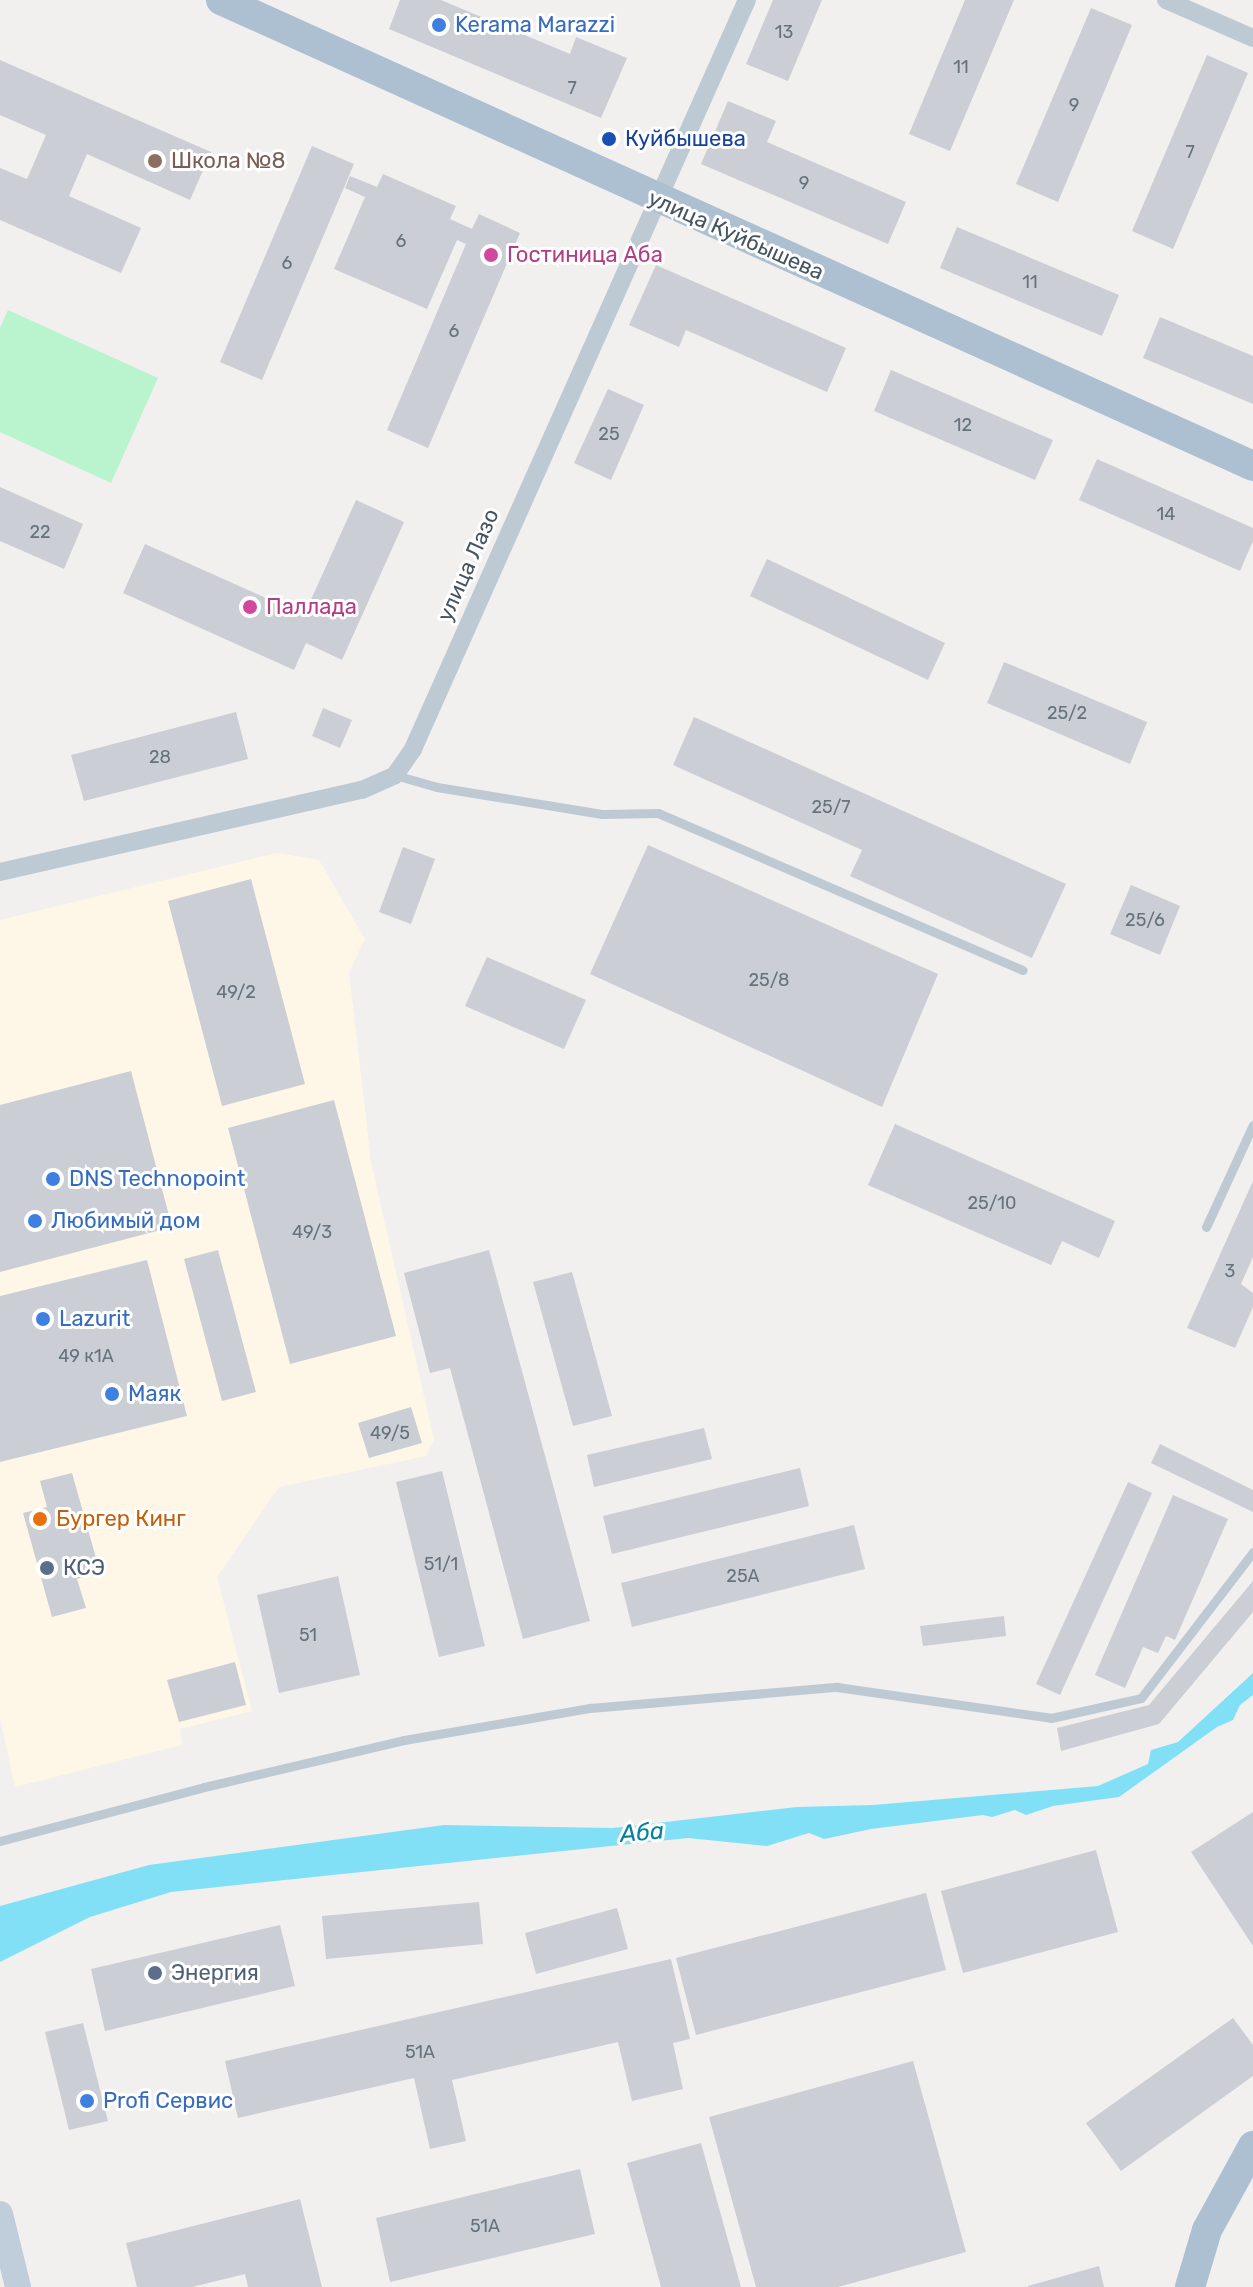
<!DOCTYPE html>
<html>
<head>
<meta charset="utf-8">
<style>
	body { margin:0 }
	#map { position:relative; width:1253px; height:2287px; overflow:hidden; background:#f2efef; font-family:Rubik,sans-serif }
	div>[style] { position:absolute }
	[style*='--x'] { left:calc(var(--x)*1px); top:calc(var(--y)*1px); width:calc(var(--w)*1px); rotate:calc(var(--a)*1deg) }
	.commercial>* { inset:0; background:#fef7e8 }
	.green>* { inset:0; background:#b9f4cf }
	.water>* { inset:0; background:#81e0f6 }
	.building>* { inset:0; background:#cbced5 }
	.lane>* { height:9px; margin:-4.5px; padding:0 4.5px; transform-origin:4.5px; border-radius:4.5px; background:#becad3 }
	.street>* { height:18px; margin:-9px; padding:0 9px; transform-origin:9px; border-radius:9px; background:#becad3 }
	.secondary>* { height:26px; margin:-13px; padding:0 13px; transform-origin:13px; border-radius:13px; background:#c0cddb }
	.primary>* { height:30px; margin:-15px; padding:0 15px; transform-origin:15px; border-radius:15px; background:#acc0d1 }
	.dots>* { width:22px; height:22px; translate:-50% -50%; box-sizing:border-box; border:4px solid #fff; border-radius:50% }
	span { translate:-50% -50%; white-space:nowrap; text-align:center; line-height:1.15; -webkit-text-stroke:6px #fff; paint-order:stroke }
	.number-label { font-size:18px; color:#66727c }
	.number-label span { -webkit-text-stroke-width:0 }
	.shop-label { font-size:22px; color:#366cbe }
	.left { translate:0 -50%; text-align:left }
	.transit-label { font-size:22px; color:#164399 }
	.education-label { font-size:22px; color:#785e54 }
	.street-label { font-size:22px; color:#45545f }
	.hotel-label { font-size:22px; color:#b23c85 }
	.food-label { font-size:22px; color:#c56008 }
	.service-label { font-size:22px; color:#4e5e75 }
	.water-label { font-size:24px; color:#03819f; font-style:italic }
</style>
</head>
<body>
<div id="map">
	<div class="commercial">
		<div style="clip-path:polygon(277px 853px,319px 860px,365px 939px,349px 972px,371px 1162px,434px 1440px,426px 1456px,279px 1487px,217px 1577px,252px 1711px,180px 1729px,182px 1745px,15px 1787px,0 1718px,0 920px)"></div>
	</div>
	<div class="green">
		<div style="clip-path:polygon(8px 310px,158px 378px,111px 483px,0 432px,0 328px)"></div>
	</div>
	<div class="water">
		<div style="clip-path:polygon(1253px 1673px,1253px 1695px,1240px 1705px,1233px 1720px,1217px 1727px,1119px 1797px,1053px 1806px,1026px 1815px,1015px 1810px,992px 1817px,983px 1815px,871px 1829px,824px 1839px,809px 1833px,767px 1846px,688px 1838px,171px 1892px,90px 1917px,0 1962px,0 1906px,149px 1865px,444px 1825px,613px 1828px,797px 1807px,873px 1805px,1098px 1786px,1148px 1764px,1151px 1750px,1178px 1742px)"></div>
	</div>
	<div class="building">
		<div style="clip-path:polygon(400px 0,441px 0,570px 54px,576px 37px,627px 58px,601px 118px,389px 29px)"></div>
		<div style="clip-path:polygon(773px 0,822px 0,788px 81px,746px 64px)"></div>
		<div style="clip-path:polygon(965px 0,1014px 0,950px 151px,909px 134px)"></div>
		<div style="clip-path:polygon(1091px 8px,1132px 25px,1058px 202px,1016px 184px)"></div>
		<div style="clip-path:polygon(1207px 55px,1248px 73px,1173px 249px,1132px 231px)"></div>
		<div style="clip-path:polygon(0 60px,211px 152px,190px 200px,87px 154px,69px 196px,141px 228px,121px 273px,0 220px,0 168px,27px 179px,46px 135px,0 115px)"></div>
		<div style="clip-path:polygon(728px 101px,776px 121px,767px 142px,906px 202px,888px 244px,701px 164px)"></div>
		<div style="clip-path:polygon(312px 146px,354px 164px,262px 380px,220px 362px)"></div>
		<div style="clip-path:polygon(383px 174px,456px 206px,450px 219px,472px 229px,479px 214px,520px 233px,428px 448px,387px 430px,466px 244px,457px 240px,427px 309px,334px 269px,365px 197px,345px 188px,350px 176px,377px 187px)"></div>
		<div style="clip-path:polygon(957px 227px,1119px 295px,1102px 336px,940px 268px)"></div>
		<div style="clip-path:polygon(656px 265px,846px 348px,827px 392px,686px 330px,679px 347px,629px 325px)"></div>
		<div style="clip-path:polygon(1160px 317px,1253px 356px,1253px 404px,1143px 358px)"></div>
		<div style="clip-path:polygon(891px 370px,1053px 440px,1035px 480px,874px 411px)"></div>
		<div style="clip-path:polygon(608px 389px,644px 405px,611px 480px,574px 463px)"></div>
		<div style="clip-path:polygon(1097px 459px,1253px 528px,1253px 541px,1240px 571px,1079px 500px)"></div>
		<div style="clip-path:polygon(0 487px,83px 524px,64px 569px,0 541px)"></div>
		<div style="clip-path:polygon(356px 500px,404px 522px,342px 660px,306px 643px,294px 670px,123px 593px,145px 544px,304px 615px)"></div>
		<div style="clip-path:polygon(767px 559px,945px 643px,928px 680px,750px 596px)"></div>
		<div style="clip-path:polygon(1004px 662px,1147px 722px,1130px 764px,987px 703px)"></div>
		<div style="clip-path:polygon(323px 708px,352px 720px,340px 748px,312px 736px)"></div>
		<div style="clip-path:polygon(236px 712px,248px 759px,84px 801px,71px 755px)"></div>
		<div style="clip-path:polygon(694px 717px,1066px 884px,1032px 958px,850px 876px,862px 850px,673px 765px)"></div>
		<div style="clip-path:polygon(648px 845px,938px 974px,882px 1107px,590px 974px)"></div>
		<div style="clip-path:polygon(403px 847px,435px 859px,411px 924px,379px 912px)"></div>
		<div style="clip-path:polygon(251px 879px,305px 1084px,222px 1106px,168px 901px)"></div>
		<div style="clip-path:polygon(1131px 885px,1180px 906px,1160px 955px,1110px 934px)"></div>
		<div style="clip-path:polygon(487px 957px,586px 1000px,564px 1049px,465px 1006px)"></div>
		<div style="clip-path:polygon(131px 1071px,172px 1227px,0 1272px,0 1105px)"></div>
		<div style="clip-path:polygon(334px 1100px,396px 1336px,290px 1364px,228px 1128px)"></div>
		<div style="clip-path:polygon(895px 1124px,1115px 1221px,1099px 1258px,1062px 1241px,1051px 1265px,868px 1185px)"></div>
		<div style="clip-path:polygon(1253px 1181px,1253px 1257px,1241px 1284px,1253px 1293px,1253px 1307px,1235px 1348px,1187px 1328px)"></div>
		<div style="clip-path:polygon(218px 1250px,256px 1392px,222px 1401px,184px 1259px)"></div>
		<div style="clip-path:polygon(489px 1250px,590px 1621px,523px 1639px,450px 1368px,430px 1373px,404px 1273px)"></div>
		<div style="clip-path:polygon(147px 1260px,187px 1416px,0 1462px,0 1296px)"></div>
		<div style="clip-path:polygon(572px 1272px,612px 1416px,573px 1426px,533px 1282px)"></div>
		<div style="clip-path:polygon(411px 1407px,422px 1443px,369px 1458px,358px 1423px)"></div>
		<div style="clip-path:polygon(704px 1428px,712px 1459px,594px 1487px,587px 1455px)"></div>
		<div style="clip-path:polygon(1160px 1444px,1253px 1490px,1253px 1512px,1151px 1463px)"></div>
		<div style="clip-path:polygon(800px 1468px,809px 1506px,612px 1554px,603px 1516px)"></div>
		<div style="clip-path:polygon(442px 1471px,485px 1646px,439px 1657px,396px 1482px)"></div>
		<div style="clip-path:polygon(72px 1473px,100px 1572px,77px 1579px,86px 1608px,52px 1617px,23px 1513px,47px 1507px,40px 1481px)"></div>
		<div style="clip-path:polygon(1128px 1482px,1152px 1493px,1060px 1695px,1036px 1684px)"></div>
		<div style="clip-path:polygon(1173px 1495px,1228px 1519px,1175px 1640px,1166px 1636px,1158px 1653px,1143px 1647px,1125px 1688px,1095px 1675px)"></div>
		<div style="clip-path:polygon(854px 1525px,865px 1569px,632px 1627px,621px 1583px)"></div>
		<div style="clip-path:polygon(338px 1576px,360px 1675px,279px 1693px,257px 1595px)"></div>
		<div style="clip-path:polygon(1253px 1581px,1253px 1612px,1159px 1724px,1061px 1751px,1057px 1728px,1149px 1705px)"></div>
		<div style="clip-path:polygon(1004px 1616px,1006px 1636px,923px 1646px,920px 1626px)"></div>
		<div style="clip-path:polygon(235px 1662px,246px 1705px,179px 1722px,167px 1680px)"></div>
		<div style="clip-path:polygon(1253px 1812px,1253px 1946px,1191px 1852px)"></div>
		<div style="clip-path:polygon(1096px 1850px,1118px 1932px,963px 1973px,941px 1891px)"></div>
		<div style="clip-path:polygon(926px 1893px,946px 1970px,696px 2035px,676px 1958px)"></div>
		<div style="clip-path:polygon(479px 1902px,483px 1944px,326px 1959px,322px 1916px)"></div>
		<div style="clip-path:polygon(617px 1908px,628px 1949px,536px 1974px,525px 1933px)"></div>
		<div style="clip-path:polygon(280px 1925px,295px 1986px,105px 2031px,91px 1969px)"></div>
		<div style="clip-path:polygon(671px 1959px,690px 2039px,673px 2043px,683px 2089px,632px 2101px,618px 2042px,452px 2080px,466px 2141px,430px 2149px,414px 2078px,238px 2118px,225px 2061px)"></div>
		<div style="clip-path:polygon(1233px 2018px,1253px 2045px,1253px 2076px,1121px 2171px,1086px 2123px)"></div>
		<div style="clip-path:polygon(83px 2023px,108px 2121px,69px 2130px,45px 2032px)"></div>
		<div style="clip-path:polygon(913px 2061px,966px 2252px,838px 2287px,756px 2287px,709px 2117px)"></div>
		<div style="clip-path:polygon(701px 2143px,741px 2287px,661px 2287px,627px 2163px)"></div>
		<div style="clip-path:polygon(580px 2169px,595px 2234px,390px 2282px,376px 2218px)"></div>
		<div style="clip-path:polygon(300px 2199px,322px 2287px,248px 2287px,245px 2274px,192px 2287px,137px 2287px,126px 2243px)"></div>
		<div style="clip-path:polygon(1099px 2266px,1104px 2287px,1028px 2287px,1028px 2286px)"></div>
	</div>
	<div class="lane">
		<div style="--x:395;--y:775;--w:44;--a:15.9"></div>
		<div style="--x:437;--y:787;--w:167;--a:9.3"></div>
		<div style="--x:602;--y:814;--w:56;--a:-1"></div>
		<div style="--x:658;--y:813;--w:397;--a:23.3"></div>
		<div style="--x:1206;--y:1227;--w:112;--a:-65.3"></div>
		<div style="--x:0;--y:1841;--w:211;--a:-14.8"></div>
		<div style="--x:204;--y:1787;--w:205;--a:-13.2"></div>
		<div style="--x:404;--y:1740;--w:189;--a:-9.8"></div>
		<div style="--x:590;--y:1708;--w:248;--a:-4.9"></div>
		<div style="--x:837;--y:1687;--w:216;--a:8.2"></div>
		<div style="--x:1051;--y:1718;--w:92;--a:-12.5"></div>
		<div style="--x:1141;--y:1698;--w:184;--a:-52.5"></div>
	</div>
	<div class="street">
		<div style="--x:1166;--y:0;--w:95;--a:23.6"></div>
		<div style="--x:0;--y:872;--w:371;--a:-12.8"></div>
		<div style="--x:362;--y:790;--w:36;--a:-24"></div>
		<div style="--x:395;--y:775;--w:32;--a:-55"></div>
		<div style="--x:413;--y:749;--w:820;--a:-65.97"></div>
	</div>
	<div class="secondary">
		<div style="--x:0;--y:2214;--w:75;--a:76.1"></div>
	</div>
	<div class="primary">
		<div style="--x:221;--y:0;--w:1132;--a:24.3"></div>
		<div style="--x:1190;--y:2287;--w:59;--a:-73.4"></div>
		<div style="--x:1207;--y:2230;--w:96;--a:-61.3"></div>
	</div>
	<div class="dots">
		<div style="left:439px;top:25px;background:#3f7fe0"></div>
		<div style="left:609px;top:139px;background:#1a4fb4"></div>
		<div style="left:155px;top:161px;background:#8d6e63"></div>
		<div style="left:491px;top:255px;background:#d1479c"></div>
		<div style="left:250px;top:607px;background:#d1479c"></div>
		<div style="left:53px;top:1179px;background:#3f7fe0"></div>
		<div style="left:35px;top:1221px;background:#3f7fe0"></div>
		<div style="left:43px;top:1319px;background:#3f7fe0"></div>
		<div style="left:112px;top:1394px;background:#3f7fe0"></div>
		<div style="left:40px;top:1519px;background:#e8710a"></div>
		<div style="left:47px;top:1568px;background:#5c6f8a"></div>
		<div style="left:155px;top:1973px;background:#5c6f8a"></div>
		<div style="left:87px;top:2101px;background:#3f7fe0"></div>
	</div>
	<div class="number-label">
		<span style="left:784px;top:32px">13</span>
		<span style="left:961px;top:67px">11</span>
		<span style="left:572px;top:88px">7</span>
		<span style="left:1074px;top:105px">9</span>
		<span style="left:1190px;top:152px">7</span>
		<span style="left:804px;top:183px">9</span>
		<span style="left:401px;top:241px">6</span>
		<span style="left:287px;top:263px">6</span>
		<span style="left:1030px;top:282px">11</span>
		<span style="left:454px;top:331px">6</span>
		<span style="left:963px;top:425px">12</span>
		<span style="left:609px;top:434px">25</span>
		<span style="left:1166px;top:514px">14</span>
		<span style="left:40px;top:532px">22</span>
		<span style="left:1067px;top:713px">25/2</span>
		<span style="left:160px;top:757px">28</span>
		<span style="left:831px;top:807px">25/7</span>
		<span style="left:1145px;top:920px">25/6</span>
		<span style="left:769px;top:980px">25/8</span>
		<span style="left:236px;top:992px">49/2</span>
		<span style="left:992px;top:1203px">25/10</span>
		<span style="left:312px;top:1232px">49/3</span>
		<span style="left:1230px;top:1271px">3</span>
		<span style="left:86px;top:1356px">49 к1А</span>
		<span style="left:390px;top:1433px">49/5</span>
		<span style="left:441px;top:1564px">51/1</span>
		<span style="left:743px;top:1576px">25А</span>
		<span style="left:308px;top:1635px">51</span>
		<span style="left:420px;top:2052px">51А</span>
		<span style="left:485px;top:2226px">51А</span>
	</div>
	<div class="shop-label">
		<span class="left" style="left:455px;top:25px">Kerama Marazzi</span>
		<span class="left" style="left:69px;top:1179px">DNS Technopoint</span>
		<span class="left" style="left:51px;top:1221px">Любимый дом</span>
		<span class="left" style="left:59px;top:1319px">Lazurit</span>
		<span class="left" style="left:128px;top:1394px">Маяк</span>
		<span class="left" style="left:103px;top:2101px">Profi Cервис</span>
	</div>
	<div class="transit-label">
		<span class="left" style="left:625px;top:139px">Куйбышева</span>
	</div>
	<div class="education-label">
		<span class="left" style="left:171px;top:161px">Школа №8</span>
	</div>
	<div class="street-label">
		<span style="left:736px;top:235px;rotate:24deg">улица Куйбышева</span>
		<span style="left:468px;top:565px;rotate:-66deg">улица Лазо</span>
	</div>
	<div class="hotel-label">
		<span class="left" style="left:507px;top:255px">Гостиница Аба</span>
		<span class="left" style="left:266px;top:607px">Паллада</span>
	</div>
	<div class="food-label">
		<span class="left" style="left:56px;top:1519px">Бургер Кинг</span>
	</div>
	<div class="service-label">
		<span class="left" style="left:63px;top:1568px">КСЭ</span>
		<span class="left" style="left:171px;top:1973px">Энергия</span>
	</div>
	<div class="water-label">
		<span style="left:642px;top:1833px;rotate:-5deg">Аба</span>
	</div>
</div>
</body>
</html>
